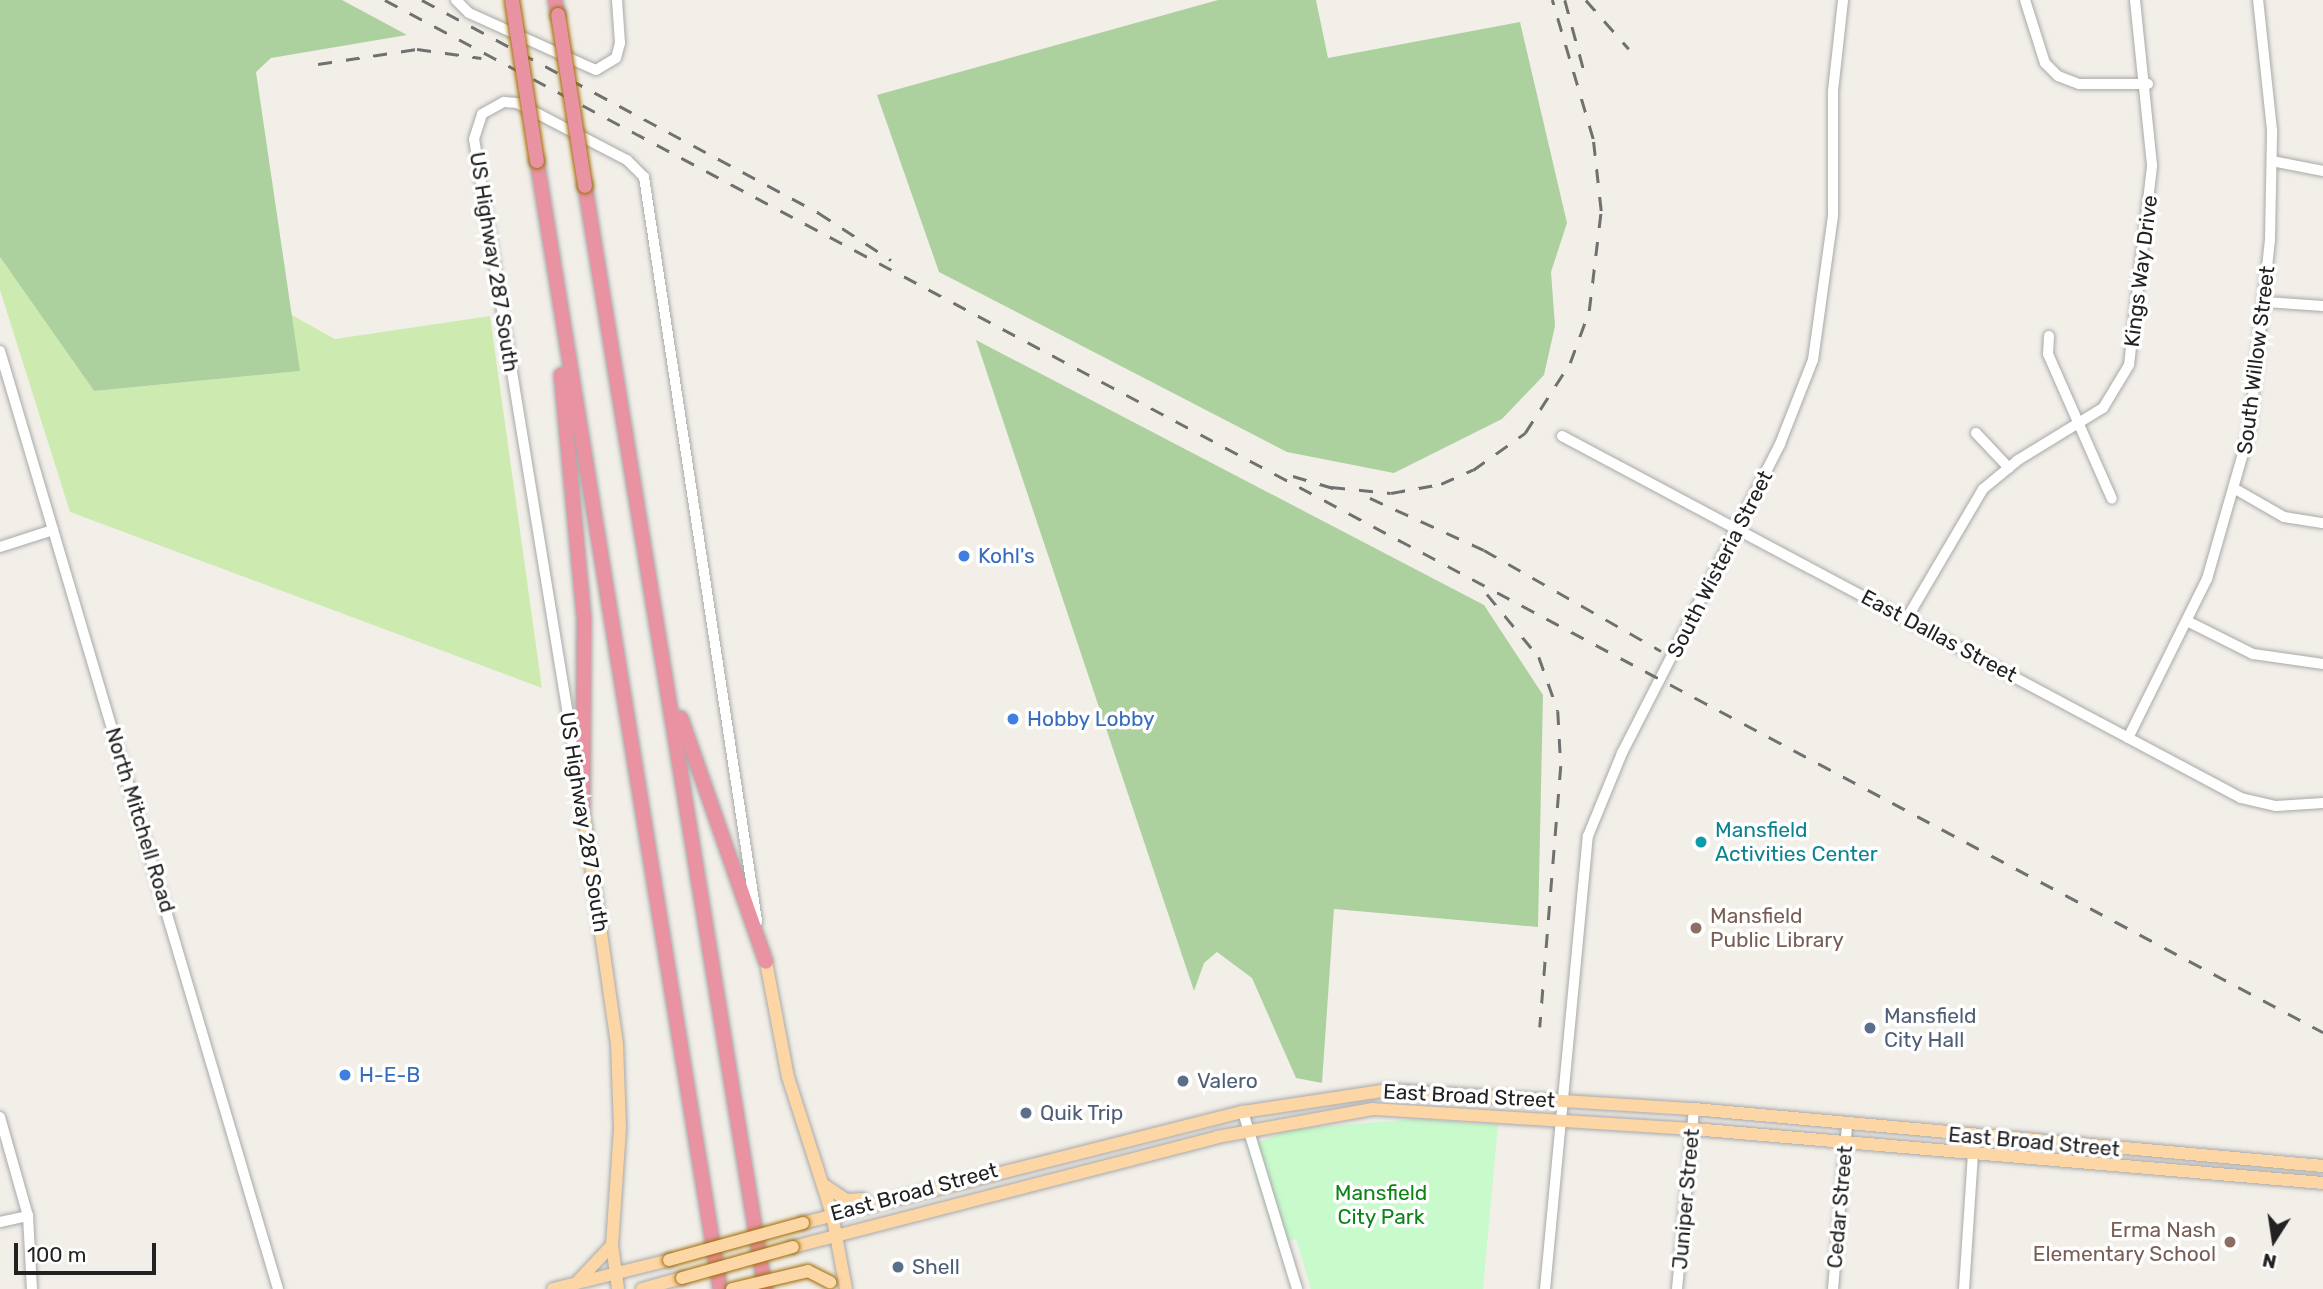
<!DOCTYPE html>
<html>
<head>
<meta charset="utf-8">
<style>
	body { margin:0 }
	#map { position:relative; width:2323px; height:1289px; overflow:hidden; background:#f2efe9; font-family:Rubik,sans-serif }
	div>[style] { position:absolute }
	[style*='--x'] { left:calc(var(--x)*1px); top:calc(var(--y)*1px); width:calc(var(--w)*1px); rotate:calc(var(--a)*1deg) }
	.grass>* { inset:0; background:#cdebb0 }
	.forest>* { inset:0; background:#add19e }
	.park>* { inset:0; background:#c8facc }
	.roads { filter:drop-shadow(0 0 2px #a9a9a9) drop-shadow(0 0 2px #a9a9a9) }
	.minor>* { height:10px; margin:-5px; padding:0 5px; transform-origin:5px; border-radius:5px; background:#fff }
	.major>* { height:12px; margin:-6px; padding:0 6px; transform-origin:6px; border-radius:6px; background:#fcd6a4 }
	.highway>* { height:14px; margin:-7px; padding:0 7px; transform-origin:7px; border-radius:7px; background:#e892a2 }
	.rail>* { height:2.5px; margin-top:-1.25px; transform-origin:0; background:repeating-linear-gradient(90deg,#707070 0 14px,transparent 0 28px) }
	.bridges { filter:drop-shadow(0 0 2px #a06b00) drop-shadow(0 0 2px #a06b00) }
	.major-bridge>* { height:12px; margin:-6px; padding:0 6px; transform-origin:6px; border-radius:6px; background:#fcd6a4 }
	.highway-bridge>* { height:14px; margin:-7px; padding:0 7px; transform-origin:7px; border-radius:7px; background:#e892a2 }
	.dots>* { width:19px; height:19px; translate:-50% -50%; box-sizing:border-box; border:4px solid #fff; border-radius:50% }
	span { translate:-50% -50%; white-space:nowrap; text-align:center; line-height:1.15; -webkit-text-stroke:7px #fff; paint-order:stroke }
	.street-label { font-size:21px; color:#222 }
	.shop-label { font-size:21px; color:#366cbe }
	.left { translate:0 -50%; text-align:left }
	.culture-label { font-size:21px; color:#0d838f }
	.education-label { font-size:21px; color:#785e54 }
	.right { translate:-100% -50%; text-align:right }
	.service-label { font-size:21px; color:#4e5e75 }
	.park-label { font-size:21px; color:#0c8416 }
	.north { position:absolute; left:2239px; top:1205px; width:70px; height:70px; -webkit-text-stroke:5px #fff; paint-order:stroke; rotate:192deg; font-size:19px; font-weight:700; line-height:28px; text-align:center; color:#222 }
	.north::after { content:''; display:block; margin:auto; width:24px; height:32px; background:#222; clip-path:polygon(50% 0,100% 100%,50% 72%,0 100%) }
	.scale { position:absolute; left:14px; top:1243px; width:142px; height:32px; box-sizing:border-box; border:4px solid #222; border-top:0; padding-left:9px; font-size:21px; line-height:24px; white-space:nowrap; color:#222; -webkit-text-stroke:5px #fff; paint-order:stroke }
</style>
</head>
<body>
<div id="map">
	<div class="grass">
		<div style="clip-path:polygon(0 257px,94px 391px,299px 371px,288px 313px,335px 339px,490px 316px,542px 688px,70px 512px,0 290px)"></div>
	</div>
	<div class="forest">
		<div style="clip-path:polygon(0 0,342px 0,407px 35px,271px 58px,256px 72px,300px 371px,94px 391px,0 257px)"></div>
		<div style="clip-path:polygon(1218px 0,1316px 0,1328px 58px,1520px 22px,1567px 223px,1551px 272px,1555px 326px,1544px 375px,1502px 419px,1394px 473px,1287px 452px,939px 272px,877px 95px)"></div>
		<div style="clip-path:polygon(976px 340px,1484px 605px,1543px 695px,1538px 927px,1334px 909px,1322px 1083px,1296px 1078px,1252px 978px,1217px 952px,1204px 963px,1194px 991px)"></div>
	</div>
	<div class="park">
		<div style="clip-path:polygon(1416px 1119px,1498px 1125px,1483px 1289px,1311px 1289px,1296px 1239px,1276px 1244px,1247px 1147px,1291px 1129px)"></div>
	</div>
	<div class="roads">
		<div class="minor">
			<div style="--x:456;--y:0;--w:18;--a:45"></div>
			<div style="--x:469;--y:13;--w:139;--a:24.2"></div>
			<div style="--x:596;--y:70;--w:23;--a:-31"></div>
			<div style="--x:616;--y:58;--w:16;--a:-75"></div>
			<div style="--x:620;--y:43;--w:43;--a:-94"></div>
			<div style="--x:2025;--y:0;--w:66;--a:72.4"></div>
			<div style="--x:2045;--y:63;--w:18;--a:45"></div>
			<div style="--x:2058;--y:76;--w:22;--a:21"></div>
			<div style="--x:2079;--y:84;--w:69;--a:0"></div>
			<div style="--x:2272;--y:161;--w:52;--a:11.1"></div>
			<div style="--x:2266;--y:302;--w:57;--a:4"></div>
			<div style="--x:2049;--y:336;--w:18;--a:93"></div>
			<div style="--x:2048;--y:354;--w:158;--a:66.2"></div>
			<div style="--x:0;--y:351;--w:978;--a:73.49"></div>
			<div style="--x:1976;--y:433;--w:48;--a:46.7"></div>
			<div style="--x:1562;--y:436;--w:769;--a:28.06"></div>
			<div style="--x:2241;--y:798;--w:36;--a:13"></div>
			<div style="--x:2276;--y:806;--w:47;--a:-3.7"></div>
			<div style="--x:2237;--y:490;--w:54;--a:29.9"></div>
			<div style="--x:2284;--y:517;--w:39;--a:9"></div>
			<div style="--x:0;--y:547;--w:56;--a:-17.8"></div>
			<div style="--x:1907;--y:618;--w:150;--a:-59.5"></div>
			<div style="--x:1983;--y:489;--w:45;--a:-39.6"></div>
			<div style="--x:2018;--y:460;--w:100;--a:-31.5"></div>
			<div style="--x:2103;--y:408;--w:50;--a:-58.8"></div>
			<div style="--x:2129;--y:365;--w:201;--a:-83.4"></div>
			<div style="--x:2152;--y:165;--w:166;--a:-95.9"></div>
			<div style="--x:2189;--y:622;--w:72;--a:26.6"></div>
			<div style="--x:2253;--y:654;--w:71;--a:8.1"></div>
			<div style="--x:2128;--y:738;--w:178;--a:-63.6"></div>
			<div style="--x:2207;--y:579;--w:152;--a:-74"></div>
			<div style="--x:2249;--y:433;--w:195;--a:-83.8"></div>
			<div style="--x:2270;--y:239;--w:109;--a:-88.9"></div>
			<div style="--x:2272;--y:130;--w:131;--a:-96.1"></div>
			<div style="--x:578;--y:776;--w:645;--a:-99.27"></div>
			<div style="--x:474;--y:139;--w:26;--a:-72"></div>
			<div style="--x:482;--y:114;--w:25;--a:-29"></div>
			<div style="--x:504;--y:102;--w:13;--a:4"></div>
			<div style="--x:517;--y:103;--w:124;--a:27.4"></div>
			<div style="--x:627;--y:160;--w:24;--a:45"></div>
			<div style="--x:644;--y:177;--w:753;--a:81.36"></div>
			<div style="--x:1243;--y:1112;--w:185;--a:73"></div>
			<div style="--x:0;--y:1117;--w:103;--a:74.2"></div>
			<div style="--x:28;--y:1216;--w:73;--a:86.9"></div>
			<div style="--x:0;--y:1222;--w:29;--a:-12"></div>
			<div style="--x:1545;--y:1289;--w:455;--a:-84.6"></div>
			<div style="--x:1588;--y:836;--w:90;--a:-67.7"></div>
			<div style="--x:1622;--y:753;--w:347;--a:-62.9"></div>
			<div style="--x:1780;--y:444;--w:90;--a:-68.6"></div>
			<div style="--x:1813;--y:360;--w:146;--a:-82.1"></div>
			<div style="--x:1833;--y:215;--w:124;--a:-90"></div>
			<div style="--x:1833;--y:91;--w:92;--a:-83.7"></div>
			<div style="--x:1677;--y:1289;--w:181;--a:-84.6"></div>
			<div style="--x:1833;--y:1289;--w:165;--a:-85.1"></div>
			<div style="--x:1964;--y:1289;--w:135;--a:-86.2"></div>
			<div style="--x:1973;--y:1154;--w:19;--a:-102"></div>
		</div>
		<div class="major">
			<div style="--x:583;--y:808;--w:239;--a:81.8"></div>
			<div style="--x:617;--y:1045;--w:83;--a:87.9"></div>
			<div style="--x:620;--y:1128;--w:117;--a:93.9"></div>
			<div style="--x:612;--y:1245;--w:44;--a:82.2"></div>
			<div style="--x:766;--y:962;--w:117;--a:79.2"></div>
			<div style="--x:788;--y:1077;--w:144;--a:72.2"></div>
			<div style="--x:832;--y:1214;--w:76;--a:79.4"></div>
			<div style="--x:824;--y:1185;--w:27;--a:34"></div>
			<div style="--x:846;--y:1200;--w:17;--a:-3"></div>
			<div style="--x:803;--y:1223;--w:454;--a:-14.2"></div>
			<div style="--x:1243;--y:1112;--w:147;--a:-8.6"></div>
			<div style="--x:1388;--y:1090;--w:307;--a:3.6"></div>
			<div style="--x:1694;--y:1109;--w:632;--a:5.18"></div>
			<div style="--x:793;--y:1247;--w:438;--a:-14.5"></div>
			<div style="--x:1217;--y:1137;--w:158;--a:-10.2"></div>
			<div style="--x:1373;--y:1109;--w:321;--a:3.6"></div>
			<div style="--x:1693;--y:1129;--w:632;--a:4.9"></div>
			<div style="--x:579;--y:1280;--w:48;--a:-46.7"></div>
			<div style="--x:553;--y:1289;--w:120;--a:-14"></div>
			<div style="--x:642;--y:1289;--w:41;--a:-15.4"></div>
		</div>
		<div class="highway">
			<div style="--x:555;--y:0;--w:15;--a:79"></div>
			<div style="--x:537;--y:161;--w:1143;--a:80.78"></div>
			<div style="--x:585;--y:186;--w:1118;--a:80.73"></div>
			<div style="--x:561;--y:375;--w:246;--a:84.6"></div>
			<div style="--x:584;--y:620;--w:188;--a:90.3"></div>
			<div style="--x:681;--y:718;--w:258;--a:70.8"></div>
		</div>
	</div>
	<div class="rail">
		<div style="--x:385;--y:0;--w:2196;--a:28.04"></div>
		<div style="--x:422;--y:0;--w:451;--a:28.2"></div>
		<div style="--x:819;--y:213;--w:86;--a:33.1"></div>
		<div style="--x:1565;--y:0;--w:81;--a:74.9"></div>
		<div style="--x:1586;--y:0;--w:65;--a:48.7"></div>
		<div style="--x:318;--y:64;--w:100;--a:-8.6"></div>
		<div style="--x:417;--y:49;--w:65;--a:8"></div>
		<div style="--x:1293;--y:476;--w:49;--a:16.6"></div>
		<div style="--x:1331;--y:487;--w:60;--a:5.7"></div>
		<div style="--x:1391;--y:493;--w:51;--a:-10.2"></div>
		<div style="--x:1441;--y:484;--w:35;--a:-24"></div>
		<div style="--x:1473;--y:470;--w:64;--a:-35.4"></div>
		<div style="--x:1525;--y:433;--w:83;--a:-57.3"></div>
		<div style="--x:1570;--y:363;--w:55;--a:-69.9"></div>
		<div style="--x:1589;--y:311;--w:101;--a:-83.2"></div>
		<div style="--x:1601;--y:211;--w:72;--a:-96.3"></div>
		<div style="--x:1593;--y:139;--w:145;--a:-106.4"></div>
		<div style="--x:1370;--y:498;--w:125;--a:24.5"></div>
		<div style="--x:1484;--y:550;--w:204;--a:29.7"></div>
		<div style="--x:1487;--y:594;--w:82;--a:50.5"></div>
		<div style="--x:1539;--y:657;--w:57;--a:70.6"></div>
		<div style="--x:1558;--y:711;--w:55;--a:86.9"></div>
		<div style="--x:1561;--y:766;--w:262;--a:94.6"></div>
	</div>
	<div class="bridges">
		<div class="major-bridge">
			<div style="--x:669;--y:1260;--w:139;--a:-15.4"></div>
			<div style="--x:682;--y:1278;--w:115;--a:-15.6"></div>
			<div style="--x:732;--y:1289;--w:78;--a:-13.3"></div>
			<div style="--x:808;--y:1271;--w:25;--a:27"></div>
		</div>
		<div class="highway-bridge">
			<div style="--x:512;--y:0;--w:163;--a:81.2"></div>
			<div style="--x:558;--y:15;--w:173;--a:81"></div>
		</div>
	</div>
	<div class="dots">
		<div style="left:964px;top:556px;background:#3f7fe0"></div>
		<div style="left:1013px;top:719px;background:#3f7fe0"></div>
		<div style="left:1701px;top:842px;background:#0f9aa8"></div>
		<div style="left:1696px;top:928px;background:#8d6e63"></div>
		<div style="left:1870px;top:1028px;background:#5c6f8a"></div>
		<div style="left:345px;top:1075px;background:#3f7fe0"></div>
		<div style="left:1183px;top:1081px;background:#5c6f8a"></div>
		<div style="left:1026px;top:1113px;background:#5c6f8a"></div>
		<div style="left:2230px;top:1242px;background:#8d6e63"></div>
		<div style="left:898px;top:1267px;background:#5c6f8a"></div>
	</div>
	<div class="street-label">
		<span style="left:494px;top:262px;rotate:81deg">US Highway 287 South</span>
		<span style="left:2141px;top:271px;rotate:-83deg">Kings Way Drive</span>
		<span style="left:2256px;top:360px;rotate:-83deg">South Willow Street</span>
		<span style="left:1720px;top:564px;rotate:-63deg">South Wisteria Street</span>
		<span style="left:1939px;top:636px;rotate:28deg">East Dallas Street</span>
		<span style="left:140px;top:820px;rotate:73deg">North Mitchell Road</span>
		<span style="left:584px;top:822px;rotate:81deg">US Highway 287 South</span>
		<span style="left:1469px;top:1096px;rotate:3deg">East Broad Street</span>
		<span style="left:2034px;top:1142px;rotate:5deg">East Broad Street</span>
		<span style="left:914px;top:1192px;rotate:-15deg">East Broad Street</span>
		<span style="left:1686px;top:1199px;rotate:-85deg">Juniper Street</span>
		<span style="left:1840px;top:1207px;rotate:-85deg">Cedar Street</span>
	</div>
	<div class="shop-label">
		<span class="left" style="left:978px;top:556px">Kohl's</span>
		<span class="left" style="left:1027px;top:719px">Hobby Lobby</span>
		<span class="left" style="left:359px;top:1075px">H-E-B</span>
	</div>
	<div class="culture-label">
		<span class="left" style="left:1715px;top:842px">Mansfield<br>Activities Center</span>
	</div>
	<div class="education-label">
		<span class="left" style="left:1710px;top:928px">Mansfield<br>Public Library</span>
		<span class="right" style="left:2216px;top:1242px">Erma Nash<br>Elementary School</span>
	</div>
	<div class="service-label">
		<span class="left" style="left:1884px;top:1028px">Mansfield<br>City Hall</span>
		<span class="left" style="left:1197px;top:1081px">Valero</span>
		<span class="left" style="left:1040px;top:1113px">Quik Trip</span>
		<span class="left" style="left:912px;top:1267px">Shell</span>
	</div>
	<div class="park-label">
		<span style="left:1381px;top:1205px">Mansfield<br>City Park</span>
	</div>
	<div class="north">N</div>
	<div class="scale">100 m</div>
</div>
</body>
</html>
